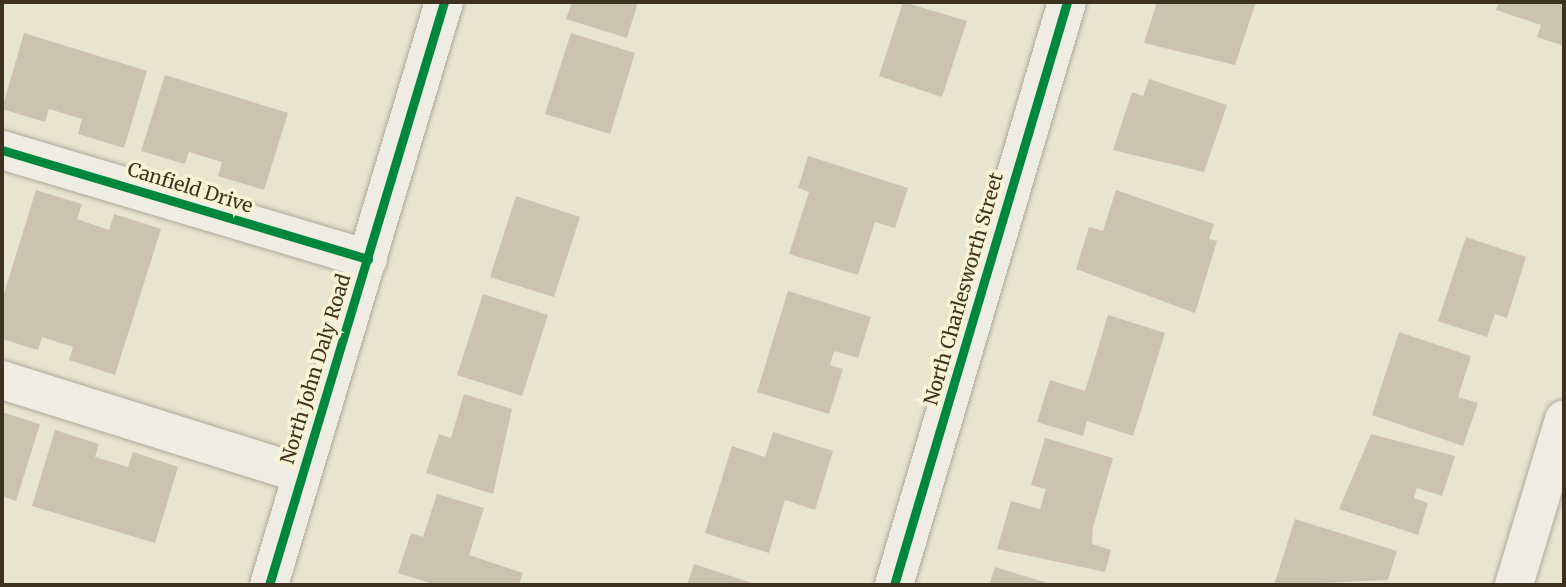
<!DOCTYPE html>
<html>
<head>
<meta charset="utf-8">
<style>
	body { margin:0 }
	#map { position:relative; width:1566px; height:587px; overflow:hidden; background:#e7e4d0; font-family:Merriweather,serif }
	div>[style] { position:absolute }
	[style*='--x'] { left:calc(var(--x)*1px); top:calc(var(--y)*1px); width:calc(var(--w)*1px); rotate:calc(var(--a)*1deg) }
	.building>* { inset:0; background:#cbc2b0 }
	.roads { filter:drop-shadow(0 0 2px #ada898) drop-shadow(0 0 2px #ada898) }
	.minor>* { height:38px; margin:-19px; padding:0 19px; transform-origin:19px; border-radius:19px; background:#efede2 }
	.cycleway>* { height:9px; margin:-4.5px; padding:0 4.5px; transform-origin:4.5px; border-radius:4.5px; background:#00873e }
	span { translate:-50% -50%; white-space:nowrap; text-align:center; line-height:1.15; -webkit-text-stroke:7px #f8f3d6; paint-order:stroke }
	.street-label { font-size:19px; color:#3d321f }
	.frame { position:absolute; inset:0; border:4px solid #3d321f; pointer-events:none }
</style>
</head>
<body>
<div id="map">
	<div class="building">
		<div style="clip-path:polygon(572px 2px,638px 2px,627px 38px,566px 19px)"></div>
		<div style="clip-path:polygon(903px 2px,967px 21px,942px 97px,879px 76px)"></div>
		<div style="clip-path:polygon(1157px 2px,1256px 2px,1235px 65px,1144px 43px)"></div>
		<div style="clip-path:polygon(1499px 2px,1564px 2px,1564px 46px,1537px 37px,1541px 25px,1496px 10px)"></div>
		<div style="clip-path:polygon(24px 33px,147px 71px,124px 148px,78px 134px,82px 119px,49px 109px,45px 122px,2px 109px)"></div>
		<div style="clip-path:polygon(571px 33px,635px 53px,610px 134px,545px 114px)"></div>
		<div style="clip-path:polygon(165px 75px,288px 113px,264px 190px,218px 176px,222px 162px,189px 152px,185px 164px,141px 151px)"></div>
		<div style="clip-path:polygon(1149px 79px,1227px 105px,1204px 172px,1113px 150px,1132px 92px,1143px 96px)"></div>
		<div style="clip-path:polygon(808px 156px,908px 188px,895px 228px,875px 222px,858px 275px,789px 254px,809px 192px,798px 188px)"></div>
		<div style="clip-path:polygon(36px 190px,82px 204px,77px 219px,109px 230px,114px 214px,161px 229px,115px 375px,69px 360px,73px 347px,42px 337px,38px 350px,2px 339px,2px 300px)"></div>
		<div style="clip-path:polygon(1116px 190px,1214px 224px,1209px 239px,1217px 241px,1195px 313px,1076px 269px,1089px 227px,1103px 231px)"></div>
		<div style="clip-path:polygon(516px 196px,580px 217px,554px 297px,490px 277px)"></div>
		<div style="clip-path:polygon(1466px 237px,1526px 257px,1507px 318px,1495px 314px,1487px 337px,1438px 321px)"></div>
		<div style="clip-path:polygon(788px 291px,871px 317px,858px 358px,834px 351px,830px 365px,843px 369px,829px 414px,757px 392px)"></div>
		<div style="clip-path:polygon(483px 294px,548px 315px,522px 396px,457px 375px)"></div>
		<div style="clip-path:polygon(1108px 315px,1165px 333px,1133px 436px,1087px 421px,1083px 436px,1037px 422px,1050px 380px,1085px 391px)"></div>
		<div style="clip-path:polygon(1399px 332px,1471px 356px,1458px 397px,1478px 403px,1463px 446px,1372px 415px)"></div>
		<div style="clip-path:polygon(464px 394px,512px 409px,493px 494px,426px 473px,439px 434px,451px 438px)"></div>
		<div style="clip-path:polygon(2px 412px,40px 424px,16px 501px,2px 496px)"></div>
		<div style="clip-path:polygon(55px 430px,99px 444px,95px 457px,128px 467px,133px 452px,178px 467px,155px 543px,32px 506px)"></div>
		<div style="clip-path:polygon(773px 432px,833px 451px,815px 510px,785px 500px,769px 553px,705px 533px,732px 446px,765px 457px)"></div>
		<div style="clip-path:polygon(1371px 434px,1455px 456px,1442px 496px,1417px 488px,1414px 498px,1428px 503px,1418px 535px,1339px 509px)"></div>
		<div style="clip-path:polygon(1045px 438px,1113px 458px,1093px 527px,1092px 544px,1111px 550px,1105px 572px,997px 549px,1011px 501px,1040px 509px,1046px 489px,1031px 485px)"></div>
		<div style="clip-path:polygon(437px 494px,484px 508px,469px 555px,523px 573px,519px 585px,436px 585px,398px 573px,411px 533px,423px 537px)"></div>
		<div style="clip-path:polygon(1295px 519px,1397px 551px,1388px 580px,1274px 585px)"></div>
		<div style="clip-path:polygon(694px 564px,758px 585px,687px 585px)"></div>
		<div style="clip-path:polygon(995px 567px,1054px 585px,989px 585px)"></div>
	</div>
	<div class="roads">
		<div class="minor">
			<div style="--x:2;--y:150;--w:382;--a:16.6"></div>
			<div style="--x:2;--y:380;--w:314;--a:17.4"></div>
			<div style="--x:269;--y:585;--w:609;--a:-73.29"></div>
			<div style="--x:894;--y:585;--w:608;--a:-73.47"></div>
			<div style="--x:1514;--y:585;--w:173;--a:-73.2"></div>
		</div>
	</div>
	<div class="cycleway">
		<div style="--x:2;--y:150;--w:382;--a:16.6"></div>
		<div style="--x:269;--y:585;--w:609;--a:-73.29"></div>
		<div style="--x:894;--y:585;--w:608;--a:-73.47"></div>
	</div>
	<div class="street-label">
		<span style="left:190px;top:188px;rotate:17deg">Canfield Drive</span>
		<span style="left:964px;top:289px;rotate:-74deg">North Charlesworth Street</span>
		<span style="left:316px;top:369px;rotate:-73deg">North John Daly Road</span>
	</div>
	<div class="frame"></div>
</div>
</body>
</html>
